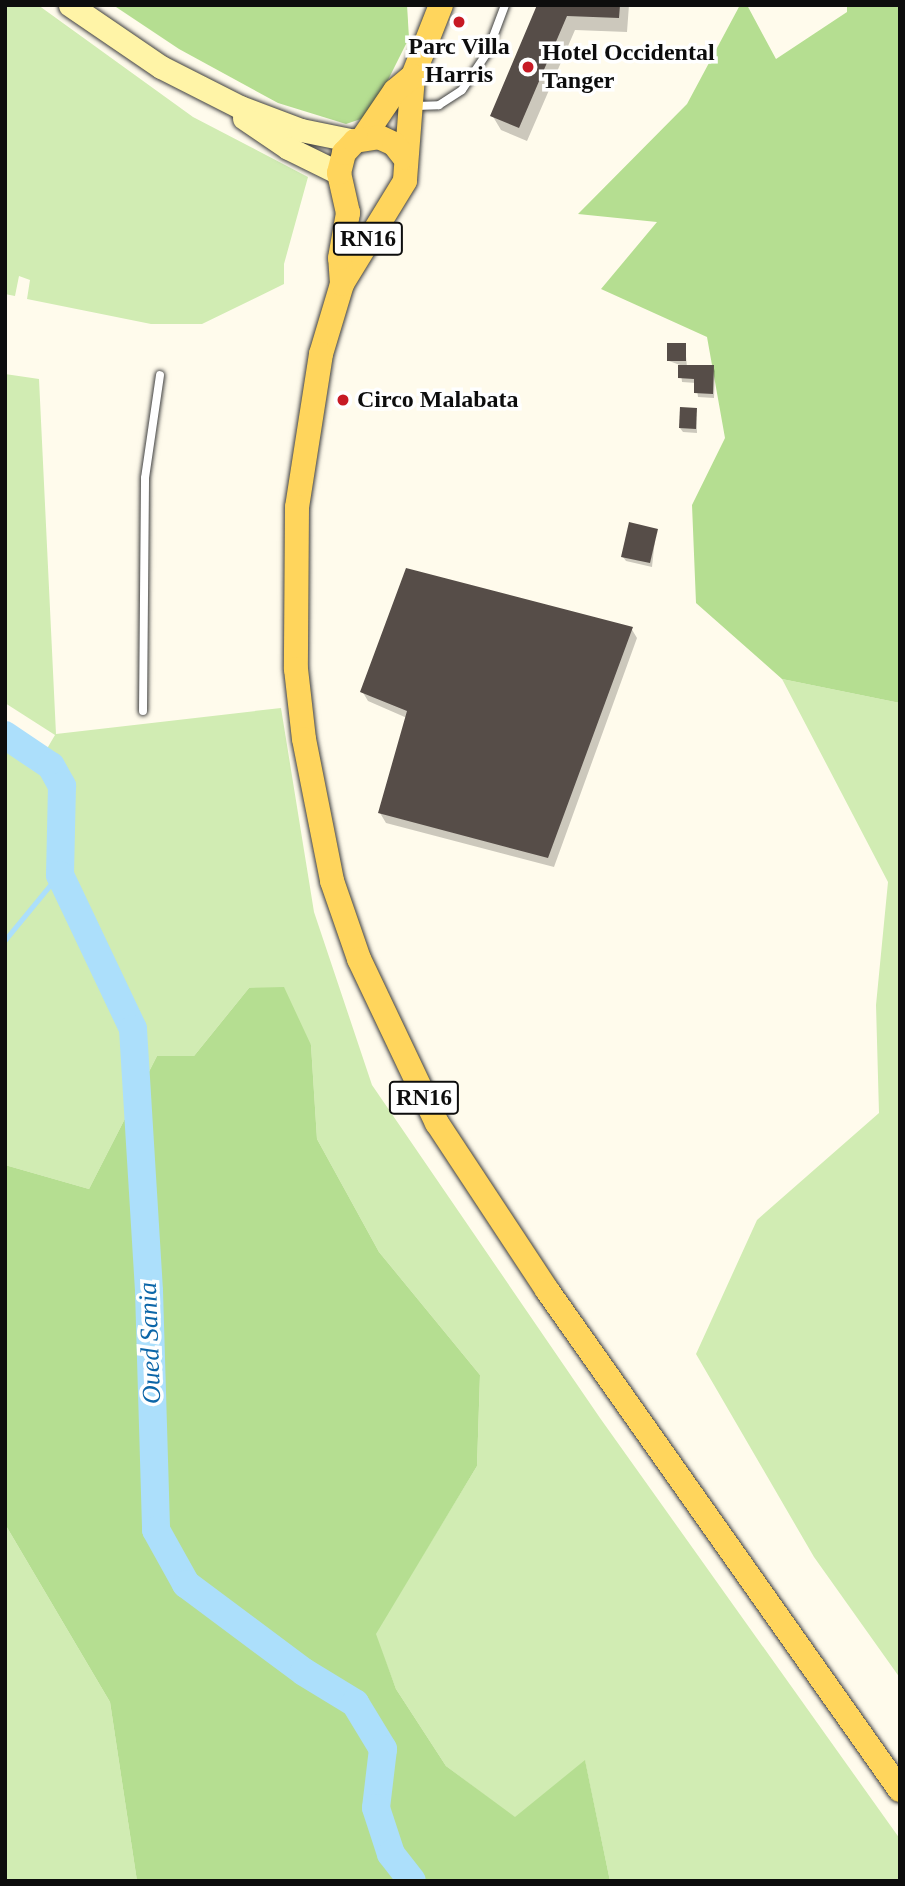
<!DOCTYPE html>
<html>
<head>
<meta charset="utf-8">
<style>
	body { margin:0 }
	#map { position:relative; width:905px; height:1886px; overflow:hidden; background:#fffbec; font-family:"Times New Roman",serif }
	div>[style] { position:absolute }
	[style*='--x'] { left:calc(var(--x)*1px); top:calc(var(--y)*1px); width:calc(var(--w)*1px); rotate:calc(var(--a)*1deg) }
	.green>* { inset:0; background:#d1ecb3 }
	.forest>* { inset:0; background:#b5de91 }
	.shadow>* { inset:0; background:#0003 }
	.stream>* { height:4.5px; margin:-2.25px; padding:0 2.25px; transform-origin:2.25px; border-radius:2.25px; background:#acdffb }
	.river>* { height:28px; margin:-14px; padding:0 14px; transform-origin:14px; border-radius:14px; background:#acdffb }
	.building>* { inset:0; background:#564d48 }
	.roads { filter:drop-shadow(0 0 2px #404040) drop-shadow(0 0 2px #404040) }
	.lane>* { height:8px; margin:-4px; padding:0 4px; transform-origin:4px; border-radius:4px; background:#fff }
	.secondary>* { height:23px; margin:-11.5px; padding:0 11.5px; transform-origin:11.5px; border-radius:11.5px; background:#fff4a7 }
	.primary>* { height:24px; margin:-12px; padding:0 12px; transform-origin:12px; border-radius:12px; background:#ffd55c }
	.dots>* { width:19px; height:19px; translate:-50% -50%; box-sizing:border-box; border:4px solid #fff; border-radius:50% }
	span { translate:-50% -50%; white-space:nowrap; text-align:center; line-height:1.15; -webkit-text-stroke:7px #fff; paint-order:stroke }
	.shield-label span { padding:2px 5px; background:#fff; border:2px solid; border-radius:5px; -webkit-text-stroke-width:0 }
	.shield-label { font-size:23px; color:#0d0d0d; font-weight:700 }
	.poi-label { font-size:24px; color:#0d0d0d; font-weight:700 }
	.left { translate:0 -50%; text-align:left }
	.water-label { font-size:26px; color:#0c66a8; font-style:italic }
	.frame { position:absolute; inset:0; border:7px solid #0d0d0d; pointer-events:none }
</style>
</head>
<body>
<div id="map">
	<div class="green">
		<div style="clip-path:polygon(5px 5px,38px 5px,193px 117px,308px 177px,284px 264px,284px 284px,202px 324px,151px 324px,27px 299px,30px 280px,19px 276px,15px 296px,5px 294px)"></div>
		<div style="clip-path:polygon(5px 374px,39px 379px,56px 734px,281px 708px,314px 912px,372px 1085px,600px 1418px,900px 1839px,900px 1881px,610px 1881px,585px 1761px,515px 1818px,446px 1766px,396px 1689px,375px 1634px,477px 1466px,480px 1375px,379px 1252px,317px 1139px,311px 1045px,249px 988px,194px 1056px,157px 1056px,89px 1189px,5px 1165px,5px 750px,34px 771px,55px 735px,5px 703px)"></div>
		<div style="clip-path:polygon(782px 679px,900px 703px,900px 1678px,814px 1557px,696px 1354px,757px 1220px,879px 1113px,876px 1005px,888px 882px)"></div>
		<div style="clip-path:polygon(5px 1524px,110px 1702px,137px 1881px,5px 1881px)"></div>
	</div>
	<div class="forest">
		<div style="clip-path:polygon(113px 5px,407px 5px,409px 38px,374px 108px,364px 118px,346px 124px,278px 103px,179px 49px)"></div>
		<div style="clip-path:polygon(740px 5px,747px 5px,776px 59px,847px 12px,847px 5px,900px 5px,900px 703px,782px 679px,696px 603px,692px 505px,725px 438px,707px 337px,601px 289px,657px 222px,578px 214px,687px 104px)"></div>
		<div style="clip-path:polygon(284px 987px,311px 1045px,317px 1139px,379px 1252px,480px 1375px,477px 1466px,376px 1634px,396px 1689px,446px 1766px,515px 1817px,585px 1760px,610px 1881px,137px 1881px,110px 1702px,5px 1524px,5px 1165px,89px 1189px,157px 1056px,194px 1056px,249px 988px)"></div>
	</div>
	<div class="shadow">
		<div style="clip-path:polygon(539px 5px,629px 5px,627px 32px,575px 30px,527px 141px,501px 130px,492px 115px)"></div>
		<div style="clip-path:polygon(685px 345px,687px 367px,713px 366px,715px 371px,714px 398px,698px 397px,696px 383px,682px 382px,680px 365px,669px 361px)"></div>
		<div style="clip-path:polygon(696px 409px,697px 433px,683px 432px,680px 428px)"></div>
		<div style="clip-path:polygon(656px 530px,652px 567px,626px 561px,623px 557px)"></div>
		<div style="clip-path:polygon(631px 628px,637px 638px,554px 867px,386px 823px,380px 813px,407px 718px,368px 701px,362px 691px)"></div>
	</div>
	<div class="stream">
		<div style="--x:5;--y:940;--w:87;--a:-50.6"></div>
	</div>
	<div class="river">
		<div style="--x:5;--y:735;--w:55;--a:34"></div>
		<div style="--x:51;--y:766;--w:23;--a:61"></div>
		<div style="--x:62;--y:786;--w:89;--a:91.3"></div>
		<div style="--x:60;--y:875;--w:170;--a:64.6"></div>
		<div style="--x:133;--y:1029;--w:262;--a:86.5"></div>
		<div style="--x:149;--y:1291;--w:239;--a:88.3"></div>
		<div style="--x:156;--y:1530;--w:62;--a:60.9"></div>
		<div style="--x:186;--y:1584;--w:147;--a:36.7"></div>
		<div style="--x:304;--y:1672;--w:60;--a:31.3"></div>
		<div style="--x:355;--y:1703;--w:54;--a:58.7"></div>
		<div style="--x:383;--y:1749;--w:59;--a:96.8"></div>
		<div style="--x:376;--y:1808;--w:48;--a:71.9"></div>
		<div style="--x:391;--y:1854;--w:34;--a:52"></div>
	</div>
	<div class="building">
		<div style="clip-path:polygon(537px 5px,620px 5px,619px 18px,567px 16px,519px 128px,490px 116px)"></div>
		<div style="clip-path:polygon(667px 343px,686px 343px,686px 361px,667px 361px)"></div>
		<div style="clip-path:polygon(678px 365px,714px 365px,713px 394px,694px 393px,694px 379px,678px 378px)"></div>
		<div style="clip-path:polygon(680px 407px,697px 408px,696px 429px,679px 428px)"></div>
		<div style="clip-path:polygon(629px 522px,658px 529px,650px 563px,621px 557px)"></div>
		<div style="clip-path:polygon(406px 568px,633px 627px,548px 858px,378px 813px,407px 711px,360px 692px)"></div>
	</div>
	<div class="roads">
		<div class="lane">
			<div style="--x:416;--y:106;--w:23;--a:-2"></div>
			<div style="--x:439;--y:105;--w:27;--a:-33"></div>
			<div style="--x:462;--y:90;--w:45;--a:-56"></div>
			<div style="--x:487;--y:53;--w:51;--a:-69.4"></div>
			<div style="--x:143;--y:711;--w:233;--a:-89.5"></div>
			<div style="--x:145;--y:478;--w:104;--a:-81.7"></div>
		</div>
		<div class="secondary">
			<div style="--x:70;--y:5;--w:110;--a:34.3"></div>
			<div style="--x:161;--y:67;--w:89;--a:26.9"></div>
			<div style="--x:240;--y:107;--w:65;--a:20.7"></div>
			<div style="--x:301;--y:130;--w:55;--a:11.5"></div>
			<div style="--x:244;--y:118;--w:53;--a:34.3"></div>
			<div style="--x:288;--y:148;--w:57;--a:26.1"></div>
		</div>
		<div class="primary">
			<div style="--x:441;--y:5;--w:76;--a:111.5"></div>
			<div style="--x:413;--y:76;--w:105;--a:94.4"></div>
			<div style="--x:405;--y:181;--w:121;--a:121.5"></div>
			<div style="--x:342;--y:284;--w:73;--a:106.7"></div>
			<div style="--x:321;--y:354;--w:155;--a:98.9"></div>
			<div style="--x:297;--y:507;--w:162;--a:90.4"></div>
			<div style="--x:296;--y:669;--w:70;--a:83.5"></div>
			<div style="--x:304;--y:739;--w:145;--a:78.8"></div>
			<div style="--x:332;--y:881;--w:83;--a:70.9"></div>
			<div style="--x:359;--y:959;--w:182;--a:64.6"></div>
			<div style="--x:437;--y:1123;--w:200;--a:56.6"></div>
			<div style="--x:547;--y:1290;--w:612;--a:54.78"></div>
			<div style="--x:363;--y:138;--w:57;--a:-55.8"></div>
			<div style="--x:395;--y:91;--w:23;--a:-40"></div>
			<div style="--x:342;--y:284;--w:26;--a:-94"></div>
			<div style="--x:340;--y:258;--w:46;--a:-79.9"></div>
			<div style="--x:348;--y:213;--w:41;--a:-102.7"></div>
			<div style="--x:339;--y:173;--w:21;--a:-76"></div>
			<div style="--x:344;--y:153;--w:16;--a:-47"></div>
			<div style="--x:355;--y:141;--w:24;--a:-9"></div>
			<div style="--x:379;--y:137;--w:17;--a:25"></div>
			<div style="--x:394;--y:144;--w:16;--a:52"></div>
		</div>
	</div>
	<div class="dots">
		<div style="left:459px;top:22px;background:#c71a25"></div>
		<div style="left:528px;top:67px;background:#c71a25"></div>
		<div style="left:343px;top:400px;background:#c71a25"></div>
	</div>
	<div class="shield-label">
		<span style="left:368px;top:239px">RN16</span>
		<span style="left:424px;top:1098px">RN16</span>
	</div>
	<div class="poi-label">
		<span style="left:459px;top:61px">Parc Villa<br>Harris</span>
		<span class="left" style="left:542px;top:67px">Hotel Occidental<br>Tanger</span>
		<span class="left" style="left:357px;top:400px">Circo Malabata</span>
	</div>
	<div class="water-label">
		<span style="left:150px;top:1343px;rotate:-92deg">Oued Sania</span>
	</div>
	<div class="frame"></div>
</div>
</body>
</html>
